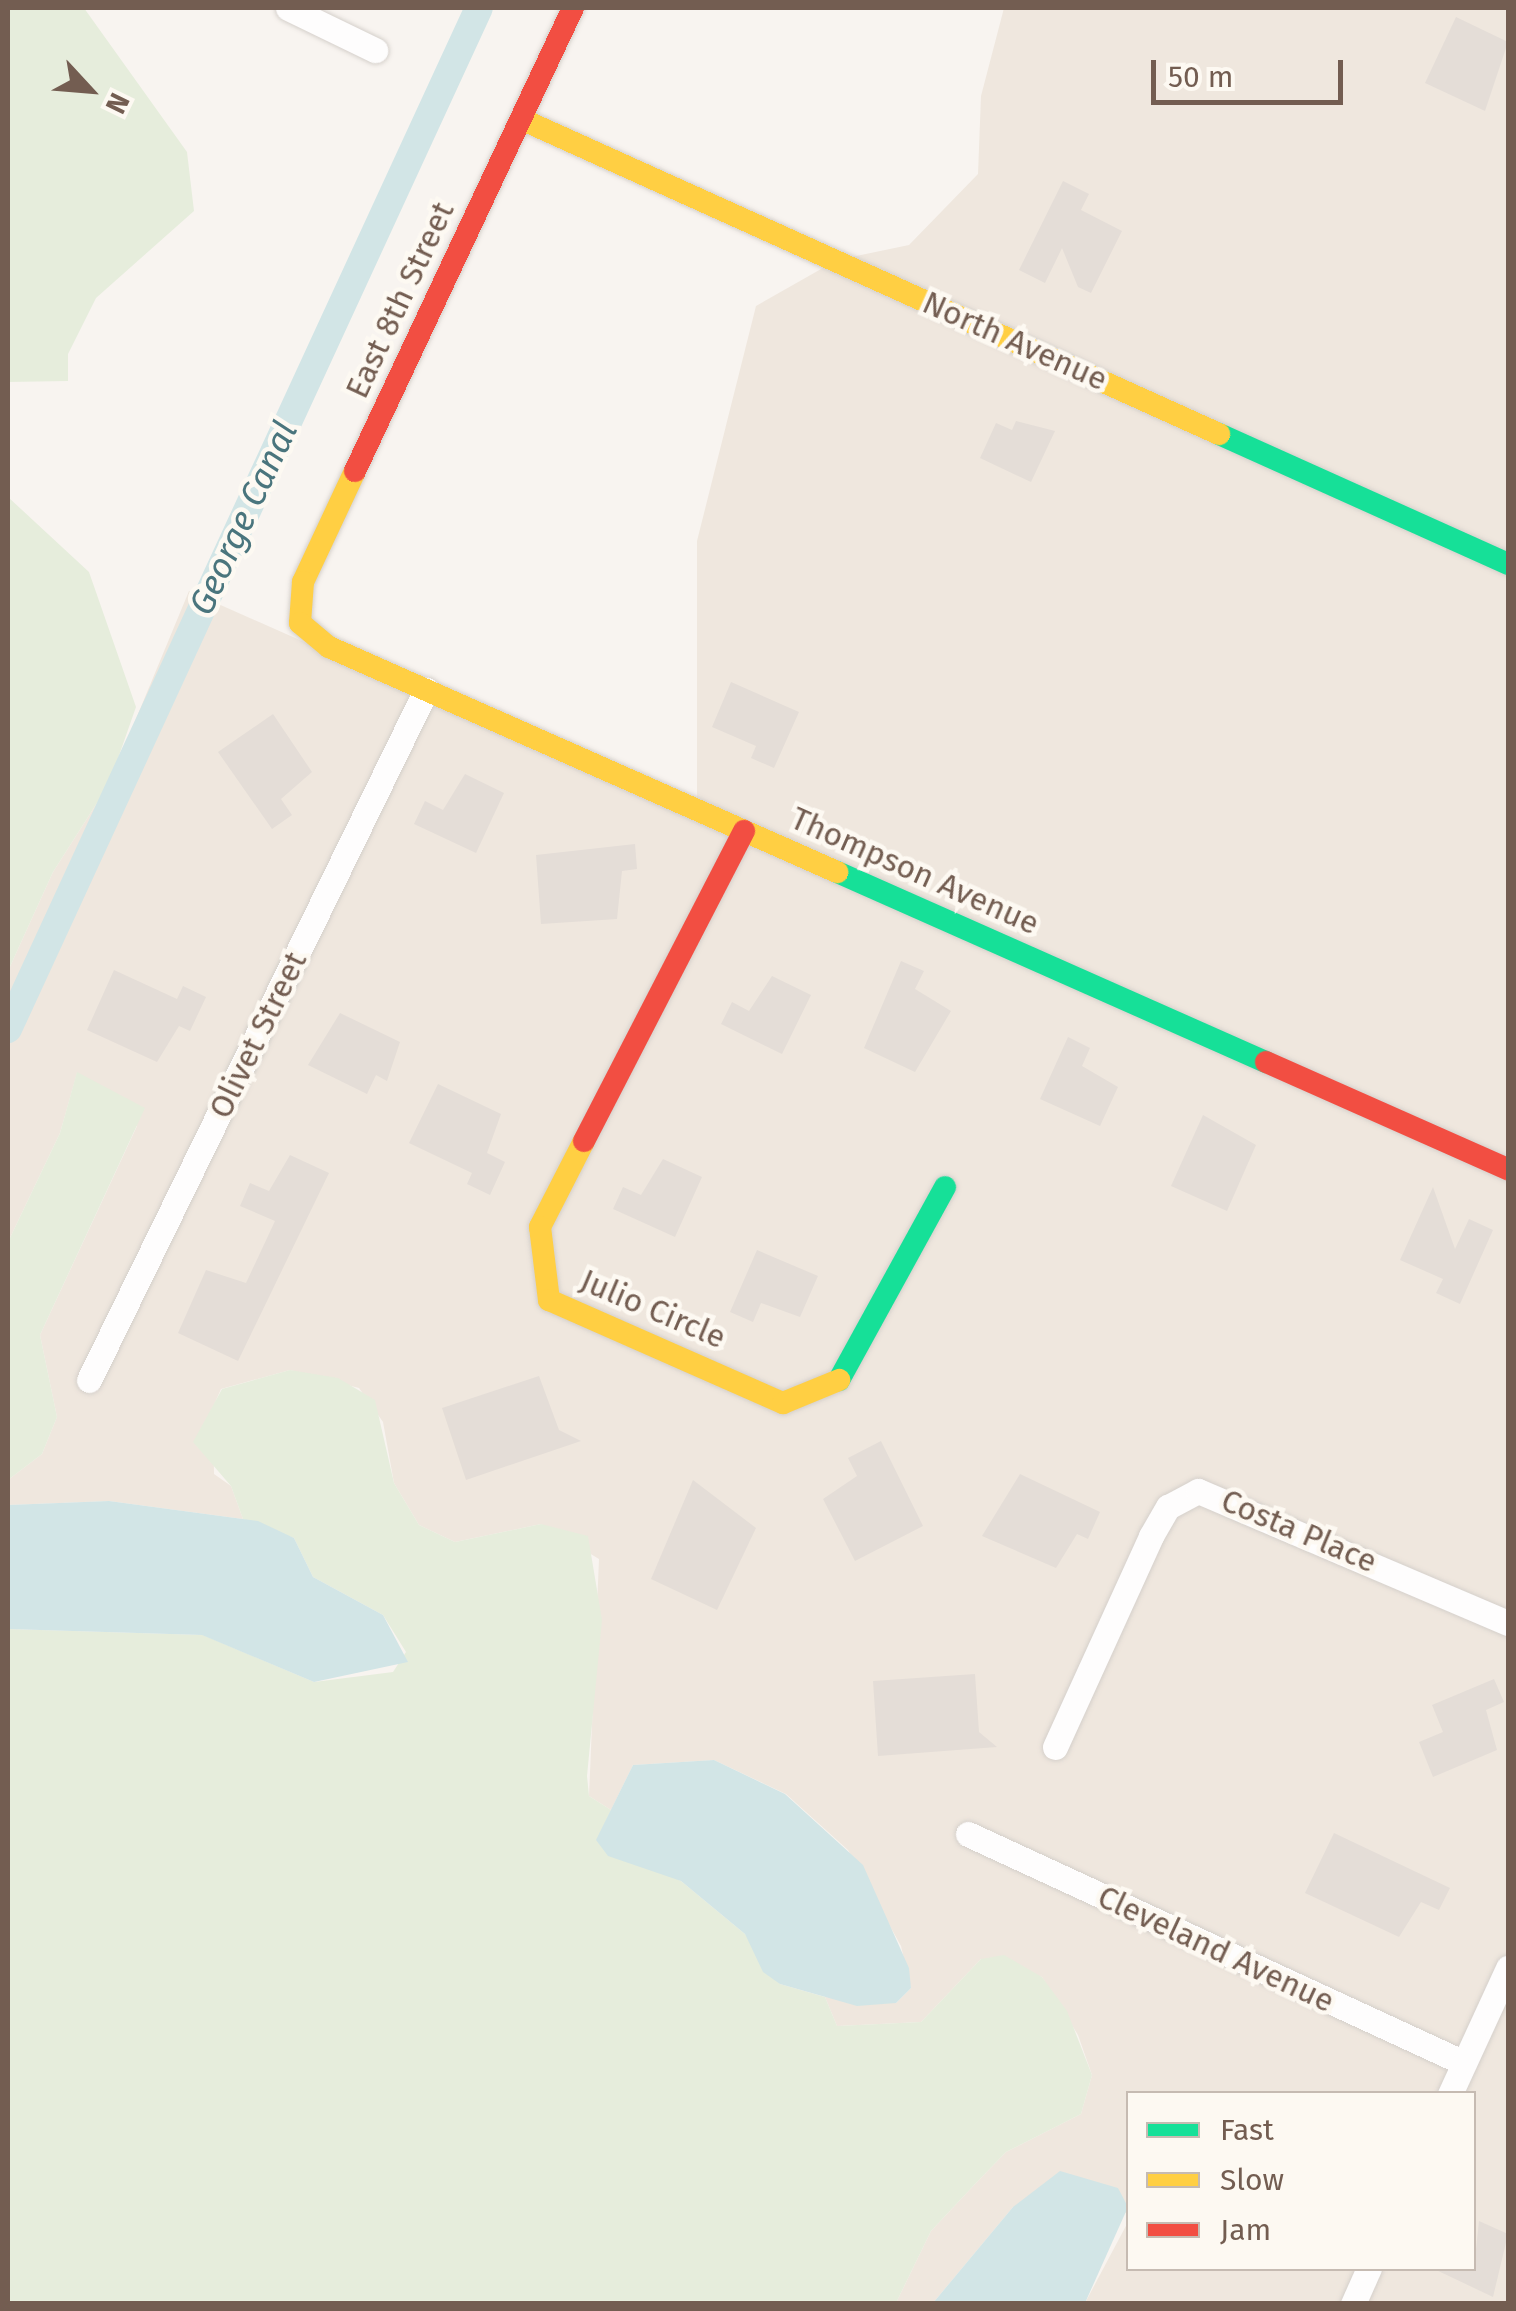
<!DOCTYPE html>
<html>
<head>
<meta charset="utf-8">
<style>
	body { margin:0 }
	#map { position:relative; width:1516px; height:2311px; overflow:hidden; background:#f8f4f0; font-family:"Fira Sans",sans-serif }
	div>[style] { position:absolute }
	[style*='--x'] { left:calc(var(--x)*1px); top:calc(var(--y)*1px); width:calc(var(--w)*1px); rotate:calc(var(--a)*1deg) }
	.residential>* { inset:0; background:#efe7de }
	.green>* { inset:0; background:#e6eddc }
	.water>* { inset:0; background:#d2e5e6 }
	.canal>* { height:28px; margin:-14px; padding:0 14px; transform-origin:14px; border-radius:14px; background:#d2e5e6 }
	.building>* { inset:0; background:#e4ddd7 }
	.roads { filter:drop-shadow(0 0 2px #d5d0cb) drop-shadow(0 0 2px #d5d0cb) }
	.street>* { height:25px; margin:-12.5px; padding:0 12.5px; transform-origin:12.5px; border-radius:12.5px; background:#fefdfd }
	.fast>* { height:22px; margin:-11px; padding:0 11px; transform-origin:11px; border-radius:11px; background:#16e098 }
	.slow>* { height:22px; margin:-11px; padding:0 11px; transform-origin:11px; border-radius:11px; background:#ffcf43 }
	.jam>* { height:22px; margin:-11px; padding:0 11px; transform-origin:11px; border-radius:11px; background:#f24e42 }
	span { translate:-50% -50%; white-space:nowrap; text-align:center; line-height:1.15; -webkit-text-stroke:9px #fdf9f2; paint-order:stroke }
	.street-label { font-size:32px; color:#735d51 }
	.water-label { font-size:35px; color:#4a757d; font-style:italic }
	.frame { position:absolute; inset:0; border:10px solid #735d51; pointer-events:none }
	.legend { position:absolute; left:1126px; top:2091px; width:350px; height:180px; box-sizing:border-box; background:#fdf9f2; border:2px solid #c6bbb2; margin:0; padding:12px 18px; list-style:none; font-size:30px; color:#735d51 }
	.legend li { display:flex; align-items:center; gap:20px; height:50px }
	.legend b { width:50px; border:2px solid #c6bbb2 }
	.north { position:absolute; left:40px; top:40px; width:100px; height:100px; -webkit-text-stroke:8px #fdf9f2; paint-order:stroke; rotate:116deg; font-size:28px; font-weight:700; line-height:40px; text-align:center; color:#735d51 }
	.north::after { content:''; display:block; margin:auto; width:35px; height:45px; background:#735d51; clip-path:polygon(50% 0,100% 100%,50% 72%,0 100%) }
	.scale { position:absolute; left:1151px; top:60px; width:192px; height:45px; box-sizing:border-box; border:5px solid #735d51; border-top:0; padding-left:12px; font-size:30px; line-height:35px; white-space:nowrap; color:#735d51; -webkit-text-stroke:8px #fdf9f2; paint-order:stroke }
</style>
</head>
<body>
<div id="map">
	<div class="residential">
		<div style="clip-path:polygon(1004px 8px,1508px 8px,1508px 2303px,1085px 2303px,1128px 2222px,1128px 2268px,1474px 2268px,1474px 2094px,1128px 2094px,1128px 2213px,1013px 2207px,933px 2303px,896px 2303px,931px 2231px,977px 2182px,1006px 2152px,1081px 2114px,1092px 2075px,1078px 2035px,1042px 1977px,981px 1959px,921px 2022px,837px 2026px,825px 1997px,896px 2003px,911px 1988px,901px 1946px,848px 1850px,786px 1794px,714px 1760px,633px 1765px,611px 1810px,589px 1796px,599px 1559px,541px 1524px,455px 1542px,419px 1525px,394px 1483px,383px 1422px,359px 1388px,290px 1370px,221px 1389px,213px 1407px,214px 1474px,231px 1486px,243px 1519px,109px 1501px,8px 1505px,8px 1480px,42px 1454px,57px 1417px,40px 1335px,137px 1126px,77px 1073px,60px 1133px,8px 1242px,8px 971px,53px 872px,109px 784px,189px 591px,697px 816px,697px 541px,756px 306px,837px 260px,909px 245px,978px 174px,981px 96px)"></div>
	</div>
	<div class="green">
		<div style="clip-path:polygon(8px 8px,84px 8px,187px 152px,194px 211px,96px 298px,68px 354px,68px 381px,8px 382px)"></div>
		<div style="clip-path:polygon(8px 497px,89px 572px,136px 707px,109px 784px,53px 872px,8px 971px)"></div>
		<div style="clip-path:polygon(77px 1072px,145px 1108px,40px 1335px,57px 1417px,42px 1454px,8px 1480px,8px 1242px,60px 1133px)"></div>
		<div style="clip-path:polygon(290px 1370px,338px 1378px,375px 1400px,394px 1483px,419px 1525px,455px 1542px,541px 1524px,588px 1536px,602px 1620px,587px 1776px,589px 1796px,611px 1810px,597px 1840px,681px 1881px,745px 1934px,780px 1984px,825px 1997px,837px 2026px,921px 2022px,981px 1959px,1004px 1955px,1042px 1977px,1067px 2011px,1092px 2075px,1081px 2114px,1006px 2152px,977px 2182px,931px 2231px,896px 2303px,8px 2303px,8px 1629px,203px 1635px,314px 1682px,393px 1672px,406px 1652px,383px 1615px,313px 1577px,294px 1538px,243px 1519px,231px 1486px,193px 1442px,222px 1389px)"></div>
	</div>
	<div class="water">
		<div style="clip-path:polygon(109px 1501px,258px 1521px,294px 1538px,313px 1577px,383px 1615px,408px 1662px,314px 1682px,202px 1635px,8px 1629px,8px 1505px)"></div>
		<div style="clip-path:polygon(714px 1760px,785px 1794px,863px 1865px,909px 1968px,911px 1988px,896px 2003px,857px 2006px,780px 1984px,763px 1972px,745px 1934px,681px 1881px,608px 1856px,596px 1840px,633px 1765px)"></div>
		<div style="clip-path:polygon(1060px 2171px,1118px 2188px,1128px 2207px,1085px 2303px,933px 2303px,1013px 2207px)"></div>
	</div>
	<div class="canal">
		<div style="--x:8;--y:1029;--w:1124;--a:-65.24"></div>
	</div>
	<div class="building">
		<div style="clip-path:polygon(1456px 17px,1508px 42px,1485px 111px,1425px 83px)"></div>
		<div style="clip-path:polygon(1063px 181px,1089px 194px,1081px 210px,1122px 231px,1091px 293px,1078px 287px,1062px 248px,1045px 283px,1019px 270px)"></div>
		<div style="clip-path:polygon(1016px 421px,1055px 431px,1031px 482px,980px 458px,996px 423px,1012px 430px)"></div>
		<div style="clip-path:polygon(731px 682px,799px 712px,774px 768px,751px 758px,756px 746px,712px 727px)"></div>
		<div style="clip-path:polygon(273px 714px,312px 772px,281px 799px,292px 815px,272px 829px,218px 752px)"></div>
		<div style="clip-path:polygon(465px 774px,504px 793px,476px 853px,414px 824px,425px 801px,443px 810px)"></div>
		<div style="clip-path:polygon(635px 844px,637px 869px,622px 871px,617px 919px,541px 924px,536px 855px)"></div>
		<div style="clip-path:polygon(901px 961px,924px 971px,915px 989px,951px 1011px,915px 1072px,864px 1048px)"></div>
		<div style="clip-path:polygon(114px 970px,177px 999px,183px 986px,206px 997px,190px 1031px,179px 1026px,157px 1062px,87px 1030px)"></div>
		<div style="clip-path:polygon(772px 976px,811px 995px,782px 1054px,721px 1024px,732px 1002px,749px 1011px)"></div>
		<div style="clip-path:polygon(340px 1013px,400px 1042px,387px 1081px,376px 1075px,367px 1094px,308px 1065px)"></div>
		<div style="clip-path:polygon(1068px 1037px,1090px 1048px,1082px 1066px,1118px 1087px,1100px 1126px,1040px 1099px)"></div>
		<div style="clip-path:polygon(438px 1084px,501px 1114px,487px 1153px,505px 1162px,490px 1195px,467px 1184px,472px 1173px,409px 1143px)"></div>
		<div style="clip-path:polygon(1203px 1115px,1256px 1145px,1227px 1211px,1171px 1186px)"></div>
		<div style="clip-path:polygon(290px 1155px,329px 1173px,238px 1361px,178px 1333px,206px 1270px,246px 1283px,275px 1221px,240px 1206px,250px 1183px,269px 1191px)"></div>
		<div style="clip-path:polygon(663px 1159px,702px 1177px,675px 1237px,613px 1209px,623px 1187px,641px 1195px)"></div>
		<div style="clip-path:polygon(1433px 1187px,1455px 1249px,1469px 1219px,1493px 1230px,1460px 1304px,1436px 1293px,1443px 1279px,1400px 1260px)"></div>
		<div style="clip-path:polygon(757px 1250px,818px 1276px,800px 1317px,761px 1303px,753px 1322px,730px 1312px)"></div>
		<div style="clip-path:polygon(539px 1376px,559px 1430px,581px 1441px,466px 1480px,442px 1408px)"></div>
		<div style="clip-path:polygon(881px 1441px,923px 1526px,855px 1561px,823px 1499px,857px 1476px,848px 1458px)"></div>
		<div style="clip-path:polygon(1020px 1474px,1100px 1512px,1088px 1539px,1077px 1534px,1056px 1568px,982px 1536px)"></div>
		<div style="clip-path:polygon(693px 1480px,756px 1528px,717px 1610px,651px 1579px)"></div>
		<div style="clip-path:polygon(975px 1674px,979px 1732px,997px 1747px,878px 1756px,873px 1681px)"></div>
		<div style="clip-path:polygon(1494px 1679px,1504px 1702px,1486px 1710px,1497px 1750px,1433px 1777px,1419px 1742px,1443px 1732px,1432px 1705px)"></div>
		<div style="clip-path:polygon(1334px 1833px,1450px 1888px,1439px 1910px,1421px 1902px,1399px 1937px,1305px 1893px)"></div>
		<div style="clip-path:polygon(1479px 2221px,1508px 2234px,1493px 2297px,1432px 2268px,1474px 2268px)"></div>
	</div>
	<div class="roads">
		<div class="street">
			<div style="--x:288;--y:8;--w:97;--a:25.8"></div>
			<div style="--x:89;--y:1380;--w:768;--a:-63.97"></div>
			<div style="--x:1055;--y:1747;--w:232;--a:-65.5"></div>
			<div style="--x:1151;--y:1536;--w:34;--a:-60"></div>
			<div style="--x:1168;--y:1507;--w:34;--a:-28"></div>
			<div style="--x:1198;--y:1491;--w:337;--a:23.1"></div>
			<div style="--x:968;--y:1834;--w:546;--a:24.78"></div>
			<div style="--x:1450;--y:2094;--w:139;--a:-65.3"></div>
			<div style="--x:1353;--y:2304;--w:39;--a:-66"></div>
		</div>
		<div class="fast">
			<div style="--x:1219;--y:434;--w:317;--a:24.2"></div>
			<div style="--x:837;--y:872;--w:469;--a:23.9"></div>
			<div style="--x:839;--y:1380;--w:220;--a:-61.2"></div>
		</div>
		<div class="slow">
			<div style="--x:521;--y:119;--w:766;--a:24.29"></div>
			<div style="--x:355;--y:471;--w:123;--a:115.1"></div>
			<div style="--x:303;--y:582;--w:41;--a:94.2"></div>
			<div style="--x:300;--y:623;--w:38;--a:40"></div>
			<div style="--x:329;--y:647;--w:556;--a:23.89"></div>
			<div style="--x:584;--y:1141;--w:97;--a:117.1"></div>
			<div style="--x:540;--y:1227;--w:74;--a:83"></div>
			<div style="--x:549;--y:1300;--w:256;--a:23.8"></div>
			<div style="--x:783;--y:1403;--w:61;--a:-22.3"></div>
		</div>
		<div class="jam">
			<div style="--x:355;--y:471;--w:512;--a:-64.79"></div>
			<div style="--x:1266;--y:1062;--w:265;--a:23.9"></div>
			<div style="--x:584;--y:1141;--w:349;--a:-62.7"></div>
		</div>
	</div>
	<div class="street-label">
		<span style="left:400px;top:300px;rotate:-65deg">East 8th Street</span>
		<span style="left:1015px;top:341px;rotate:24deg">North Avenue</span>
		<span style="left:915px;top:871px;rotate:24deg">Thompson Avenue</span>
		<span style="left:258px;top:1035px;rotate:-64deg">Olivet Street</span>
		<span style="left:653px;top:1309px;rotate:23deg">Julio Circle</span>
		<span style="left:1299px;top:1531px;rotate:23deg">Costa Place</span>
		<span style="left:1216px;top:1949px;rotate:25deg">Cleveland Avenue</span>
	</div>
	<div class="water-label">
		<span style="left:243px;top:518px;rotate:-65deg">George Canal</span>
	</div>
	<div class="frame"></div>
	<ul class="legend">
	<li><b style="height:12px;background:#16e098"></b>Fast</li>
	<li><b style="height:12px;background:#ffcf43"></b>Slow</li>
	<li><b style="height:12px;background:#f24e42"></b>Jam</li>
	</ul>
	<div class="north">N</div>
	<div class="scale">50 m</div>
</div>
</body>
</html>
